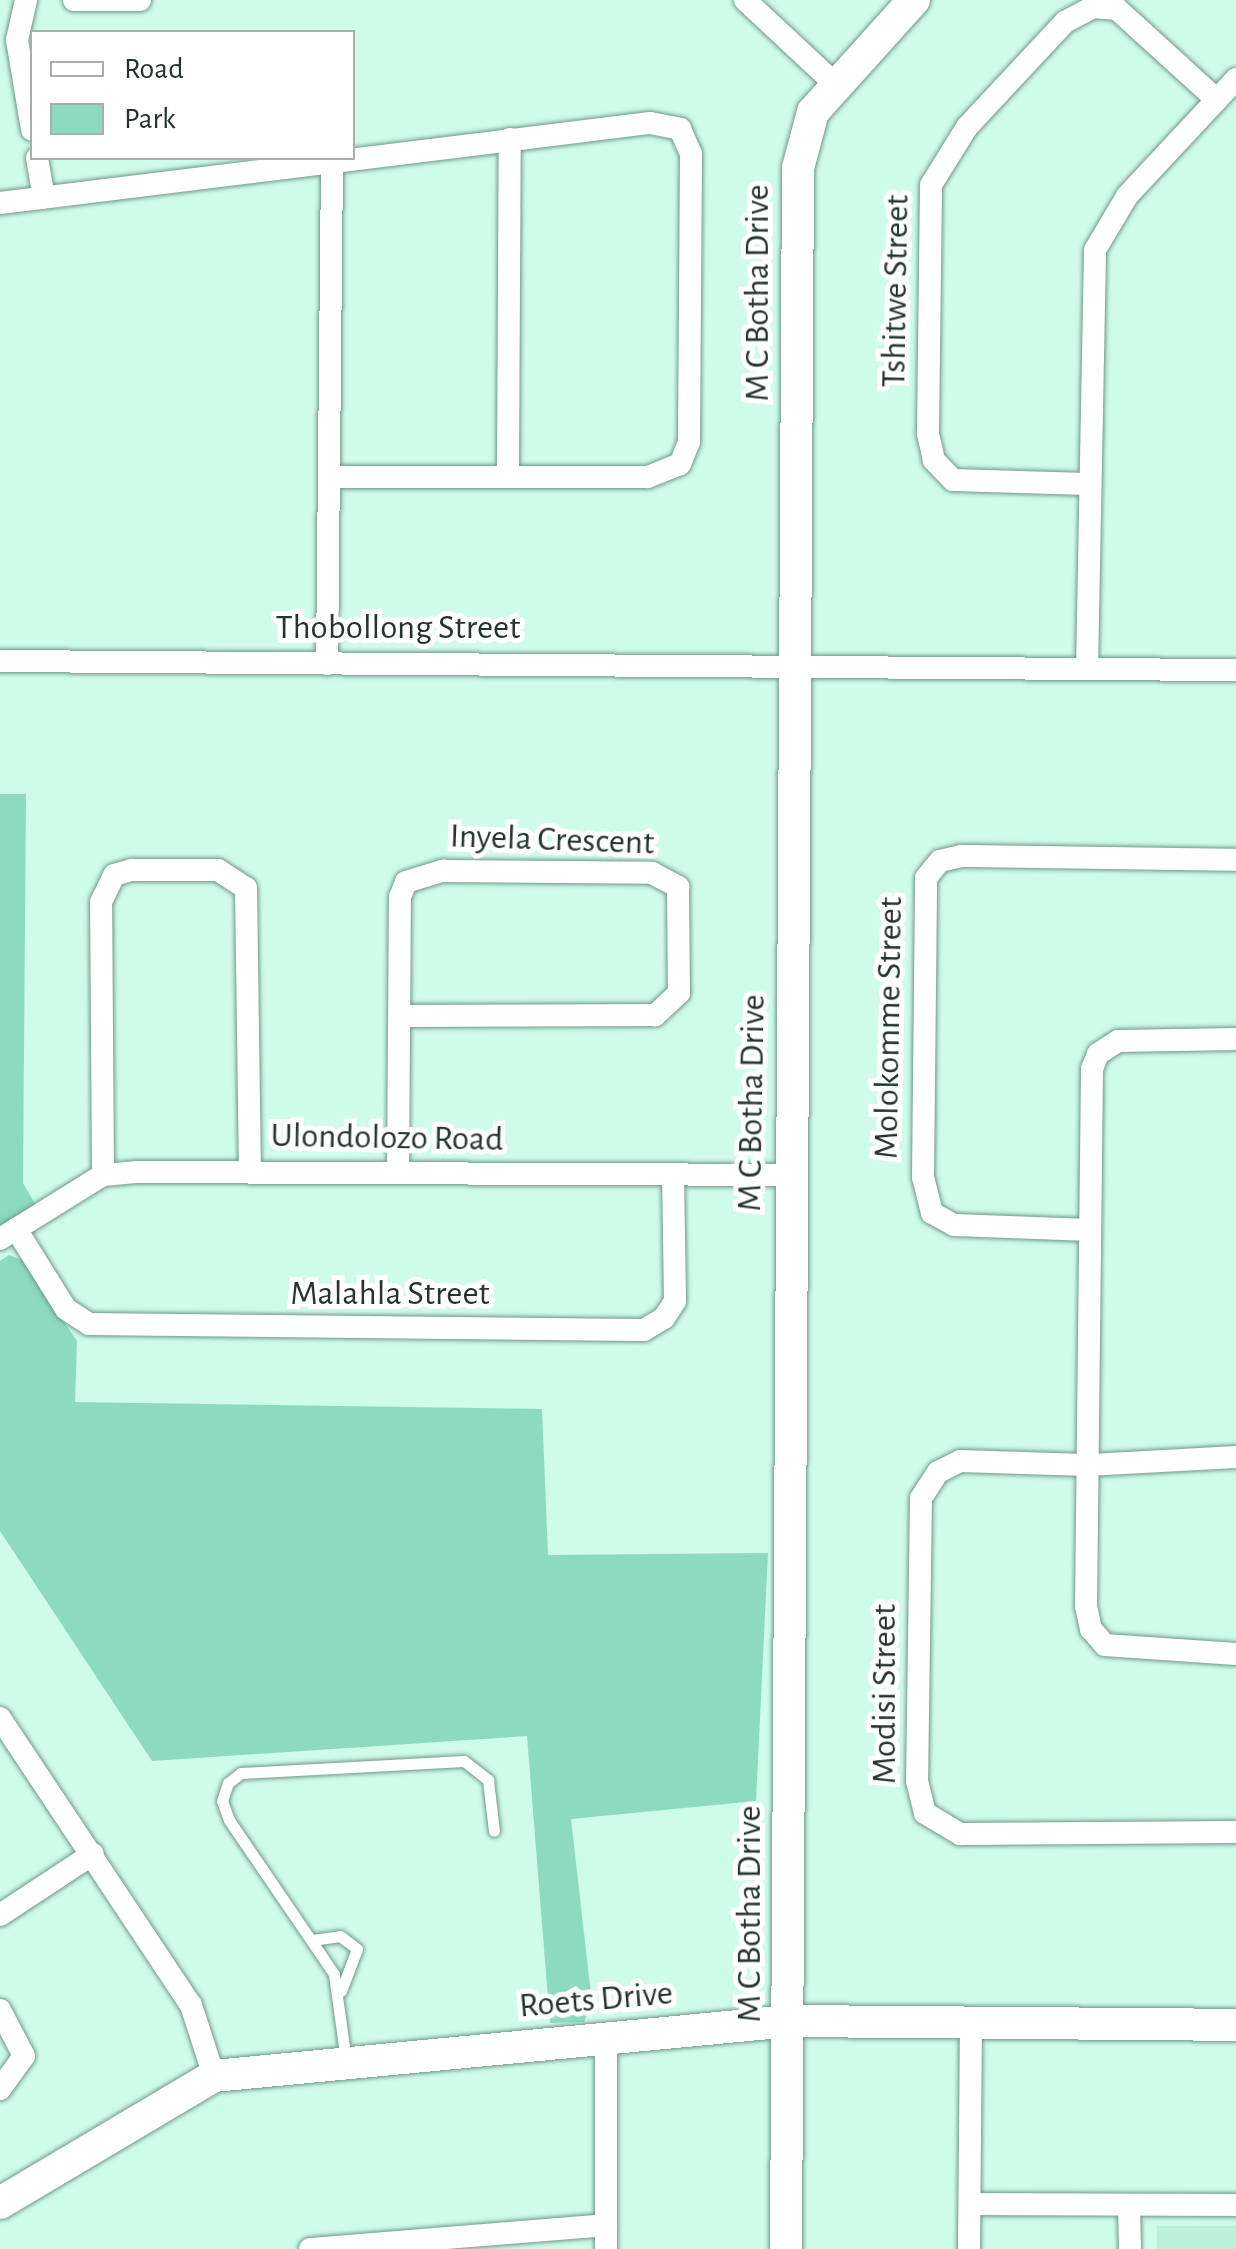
<!DOCTYPE html>
<html>
<head>
<meta charset="utf-8">
<style>
	body { margin:0 }
	#map { position:relative; width:1236px; height:2249px; overflow:hidden; background:#cffbea; font-family:"Alegreya Sans",sans-serif }
	div>[style] { position:absolute }
	[style*='--x'] { left:calc(var(--x)*1px); top:calc(var(--y)*1px); width:calc(var(--w)*1px); rotate:calc(var(--a)*1deg) }
	.built>* { inset:0; background:#bcf0dd }
	.green>* { inset:0; background:#8cdabf }
	.roads { filter:drop-shadow(0 0 2px #70988a) drop-shadow(0 0 2px #70988a) }
	.lane>* { height:11px; margin:-5.5px; padding:0 5.5px; transform-origin:5.5px; border-radius:5.5px; background:#fff }
	.street>* { height:22px; margin:-11px; padding:0 11px; transform-origin:11px; border-radius:11px; background:#fff }
	.secondary>* { height:32px; margin:-16px; padding:0 16px; transform-origin:16px; border-radius:16px; background:#fff }
	span { translate:-50% -50%; white-space:nowrap; text-align:center; line-height:1.15; -webkit-text-stroke:10px #fff; paint-order:stroke }
	.street-label { font-size:35px; color:#24352f }
	.legend { position:absolute; left:30px; top:30px; width:325px; height:130px; box-sizing:border-box; background:#fff; border:2px solid #a7aeac; margin:0; padding:12px 18px; list-style:none; font-size:30px; color:#24352f }
	.legend li { display:flex; align-items:center; gap:20px; height:50px }
	.legend b { width:50px; border:2px solid #a7aeac }
</style>
</head>
<body>
<div id="map">
	<div class="built">
		<div style="clip-path:polygon(1157px 2226px,1236px 2226px,1236px 2249px,1157px 2249px)"></div>
	</div>
	<div class="green">
		<div style="clip-path:polygon(0 794px,26px 794px,23px 1183px,38px 1209px,0 1233px)"></div>
		<div style="clip-path:polygon(9px 1255px,22px 1260px,77px 1341px,75px 1402px,542px 1409px,548px 1555px,768px 1553px,756px 1801px,571px 1819px,592px 2003px,584px 2022px,550px 2023px,527px 1736px,152px 1761px,0 1531px,0 1261px)"></div>
	</div>
	<div class="roads">
		<div class="lane">
			<div style="--x:312;--y:1940;--w:28;--a:-8"></div>
			<div style="--x:340;--y:1936;--w:21;--a:37"></div>
			<div style="--x:357;--y:1949;--w:45;--a:110.9"></div>
			<div style="--x:346;--y:2061;--w:88;--a:-97.9"></div>
			<div style="--x:334;--y:1974;--w:186;--a:-124.3"></div>
			<div style="--x:229;--y:1820;--w:20;--a:-110"></div>
			<div style="--x:222;--y:1801;--w:19;--a:-72"></div>
			<div style="--x:228;--y:1783;--w:16;--a:-38"></div>
			<div style="--x:241;--y:1773;--w:223;--a:-3.1"></div>
			<div style="--x:464;--y:1761;--w:31;--a:38"></div>
			<div style="--x:488;--y:1780;--w:51;--a:83.3"></div>
		</div>
		<div class="street">
			<div style="--x:26;--y:0;--w:41;--a:102.7"></div>
			<div style="--x:17;--y:40;--w:91;--a:80.5"></div>
			<div style="--x:74;--y:0;--w:66;--a:0"></div>
			<div style="--x:745;--y:0;--w:123;--a:43"></div>
			<div style="--x:37;--y:158;--w:40;--a:80"></div>
			<div style="--x:0;--y:203;--w:655;--a:-7.02"></div>
			<div style="--x:650;--y:123;--w:31;--a:11"></div>
			<div style="--x:680;--y:129;--w:27;--a:66"></div>
			<div style="--x:691;--y:154;--w:288;--a:90.4"></div>
			<div style="--x:689;--y:442;--w:24;--a:112"></div>
			<div style="--x:680;--y:464;--w:35;--a:158"></div>
			<div style="--x:647;--y:477;--w:316;--a:180"></div>
			<div style="--x:508;--y:473;--w:334;--a:-89.7"></div>
			<div style="--x:1086;--y:484;--w:133;--a:-178.3"></div>
			<div style="--x:953;--y:480;--w:28;--a:-134"></div>
			<div style="--x:934;--y:460;--w:28;--a:-103"></div>
			<div style="--x:928;--y:433;--w:248;--a:-89.3"></div>
			<div style="--x:931;--y:185;--w:68;--a:-58.2"></div>
			<div style="--x:967;--y:127;--w:144;--a:-47"></div>
			<div style="--x:1065;--y:22;--w:32;--a:-28"></div>
			<div style="--x:1093;--y:7;--w:24;--a:5"></div>
			<div style="--x:1117;--y:9;--w:135;--a:42.3"></div>
			<div style="--x:0;--y:661;--w:1236;--a:0.42"></div>
			<div style="--x:327;--y:664;--w:501;--a:-89.43"></div>
			<div style="--x:1087;--y:669;--w:419;--a:-88.9"></div>
			<div style="--x:1095;--y:250;--w:63;--a:-59.3"></div>
			<div style="--x:1127;--y:196;--w:160;--a:-47"></div>
			<div style="--x:1236;--y:1039;--w:118;--a:179"></div>
			<div style="--x:1118;--y:1041;--w:24;--a:147"></div>
			<div style="--x:1098;--y:1054;--w:16;--a:112"></div>
			<div style="--x:1092;--y:1069;--w:537;--a:90.64"></div>
			<div style="--x:1086;--y:1606;--w:24;--a:78"></div>
			<div style="--x:1091;--y:1629;--w:21;--a:49"></div>
			<div style="--x:1105;--y:1645;--w:131;--a:3.9"></div>
			<div style="--x:398;--y:1173;--w:276;--a:-89.6"></div>
			<div style="--x:400;--y:897;--w:16;--a:-68"></div>
			<div style="--x:406;--y:882;--w:39;--a:-17"></div>
			<div style="--x:443;--y:871;--w:209;--a:0.5"></div>
			<div style="--x:652;--y:873;--w:30;--a:28"></div>
			<div style="--x:678;--y:887;--w:106;--a:89.5"></div>
			<div style="--x:679;--y:993;--w:33;--a:137"></div>
			<div style="--x:655;--y:1015;--w:253;--a:179.8"></div>
			<div style="--x:103;--y:1175;--w:273;--a:-90.4"></div>
			<div style="--x:101;--y:902;--w:30;--a:-64"></div>
			<div style="--x:114;--y:875;--w:19;--a:-16"></div>
			<div style="--x:132;--y:870;--w:86;--a:0"></div>
			<div style="--x:218;--y:870;--w:33;--a:33"></div>
			<div style="--x:246;--y:888;--w:283;--a:89.2"></div>
			<div style="--x:16;--y:1229;--w:94;--a:58"></div>
			<div style="--x:66;--y:1309;--w:27;--a:33"></div>
			<div style="--x:89;--y:1324;--w:555;--a:0.62"></div>
			<div style="--x:644;--y:1330;--w:23;--a:-31"></div>
			<div style="--x:664;--y:1318;--w:20;--a:-57"></div>
			<div style="--x:675;--y:1301;--w:125;--a:-90.9"></div>
			<div style="--x:1090;--y:1230;--w:136;--a:-177.9"></div>
			<div style="--x:954;--y:1225;--w:25;--a:-151"></div>
			<div style="--x:932;--y:1213;--w:37;--a:-104"></div>
			<div style="--x:923;--y:1177;--w:299;--a:-89.4"></div>
			<div style="--x:926;--y:878;--w:22;--a:-51"></div>
			<div style="--x:940;--y:861;--w:22;--a:-13"></div>
			<div style="--x:961;--y:856;--w:275;--a:0.8"></div>
			<div style="--x:0;--y:1239;--w:121;--a:-31.9"></div>
			<div style="--x:103;--y:1175;--w:33;--a:-5"></div>
			<div style="--x:136;--y:1172;--w:655;--a:0.26"></div>
			<div style="--x:1236;--y:1457;--w:150;--a:176.9"></div>
			<div style="--x:1086;--y:1465;--w:126;--a:-178.2"></div>
			<div style="--x:960;--y:1461;--w:25;--a:153"></div>
			<div style="--x:938;--y:1472;--w:31;--a:123"></div>
			<div style="--x:921;--y:1498;--w:283;--a:90.8"></div>
			<div style="--x:917;--y:1781;--w:33;--a:76"></div>
			<div style="--x:925;--y:1813;--w:41;--a:31"></div>
			<div style="--x:960;--y:1834;--w:276;--a:-0.4"></div>
			<div style="--x:0;--y:1718;--w:345;--a:56.4"></div>
			<div style="--x:191;--y:2005;--w:75;--a:72.1"></div>
			<div style="--x:0;--y:1915;--w:111;--a:-33.3"></div>
			<div style="--x:0;--y:2010;--w:52;--a:62.4"></div>
			<div style="--x:24;--y:2056;--w:41;--a:126"></div>
			<div style="--x:970;--y:2204;--w:266;--a:0.2"></div>
			<div style="--x:1129;--y:2206;--w:43;--a:88.7"></div>
			<div style="--x:310;--y:2249;--w:297;--a:-4.6"></div>
			<div style="--x:606;--y:2249;--w:211;--a:-90"></div>
			<div style="--x:969;--y:2249;--w:228;--a:-89.5"></div>
		</div>
		<div class="secondary">
			<div style="--x:0;--y:2203;--w:249;--a:-30.7"></div>
			<div style="--x:214;--y:2076;--w:580;--a:-5.45"></div>
			<div style="--x:791;--y:2021;--w:445;--a:0.5"></div>
			<div style="--x:786;--y:2249;--w:2081;--a:-89.67"></div>
			<div style="--x:798;--y:168;--w:58;--a:-75"></div>
			<div style="--x:813;--y:112;--w:151;--a:-48"></div>
		</div>
	</div>
	<div class="street-label">
		<span style="left:896px;top:291px;rotate:-89deg">Tshitwe Street</span>
		<span style="left:758px;top:293px;rotate:-90deg">M C Botha Drive</span>
		<span style="left:398px;top:628px">Thobollong Street</span>
		<span style="left:552px;top:840px;rotate:2deg">Inyela Crescent</span>
		<span style="left:889px;top:1028px;rotate:-89deg">Molokomme Street</span>
		<span style="left:752px;top:1103px;rotate:-89deg">M C Botha Drive</span>
		<span style="left:387px;top:1138px;rotate:1deg">Ulondolozo Road</span>
		<span style="left:390px;top:1294px">Malahla Street</span>
		<span style="left:885px;top:1694px;rotate:-90deg">Modisi Street</span>
		<span style="left:750px;top:1914px;rotate:-90deg">M C Botha Drive</span>
		<span style="left:596px;top:2000px;rotate:-5deg">Roets Drive</span>
	</div>
	<ul class="legend">
	<li><b style="height:12px;background:#fff"></b>Road</li>
	<li><b style="height:28px;background:#8cdabf"></b>Park</li>
	</ul>
</div>
</body>
</html>
